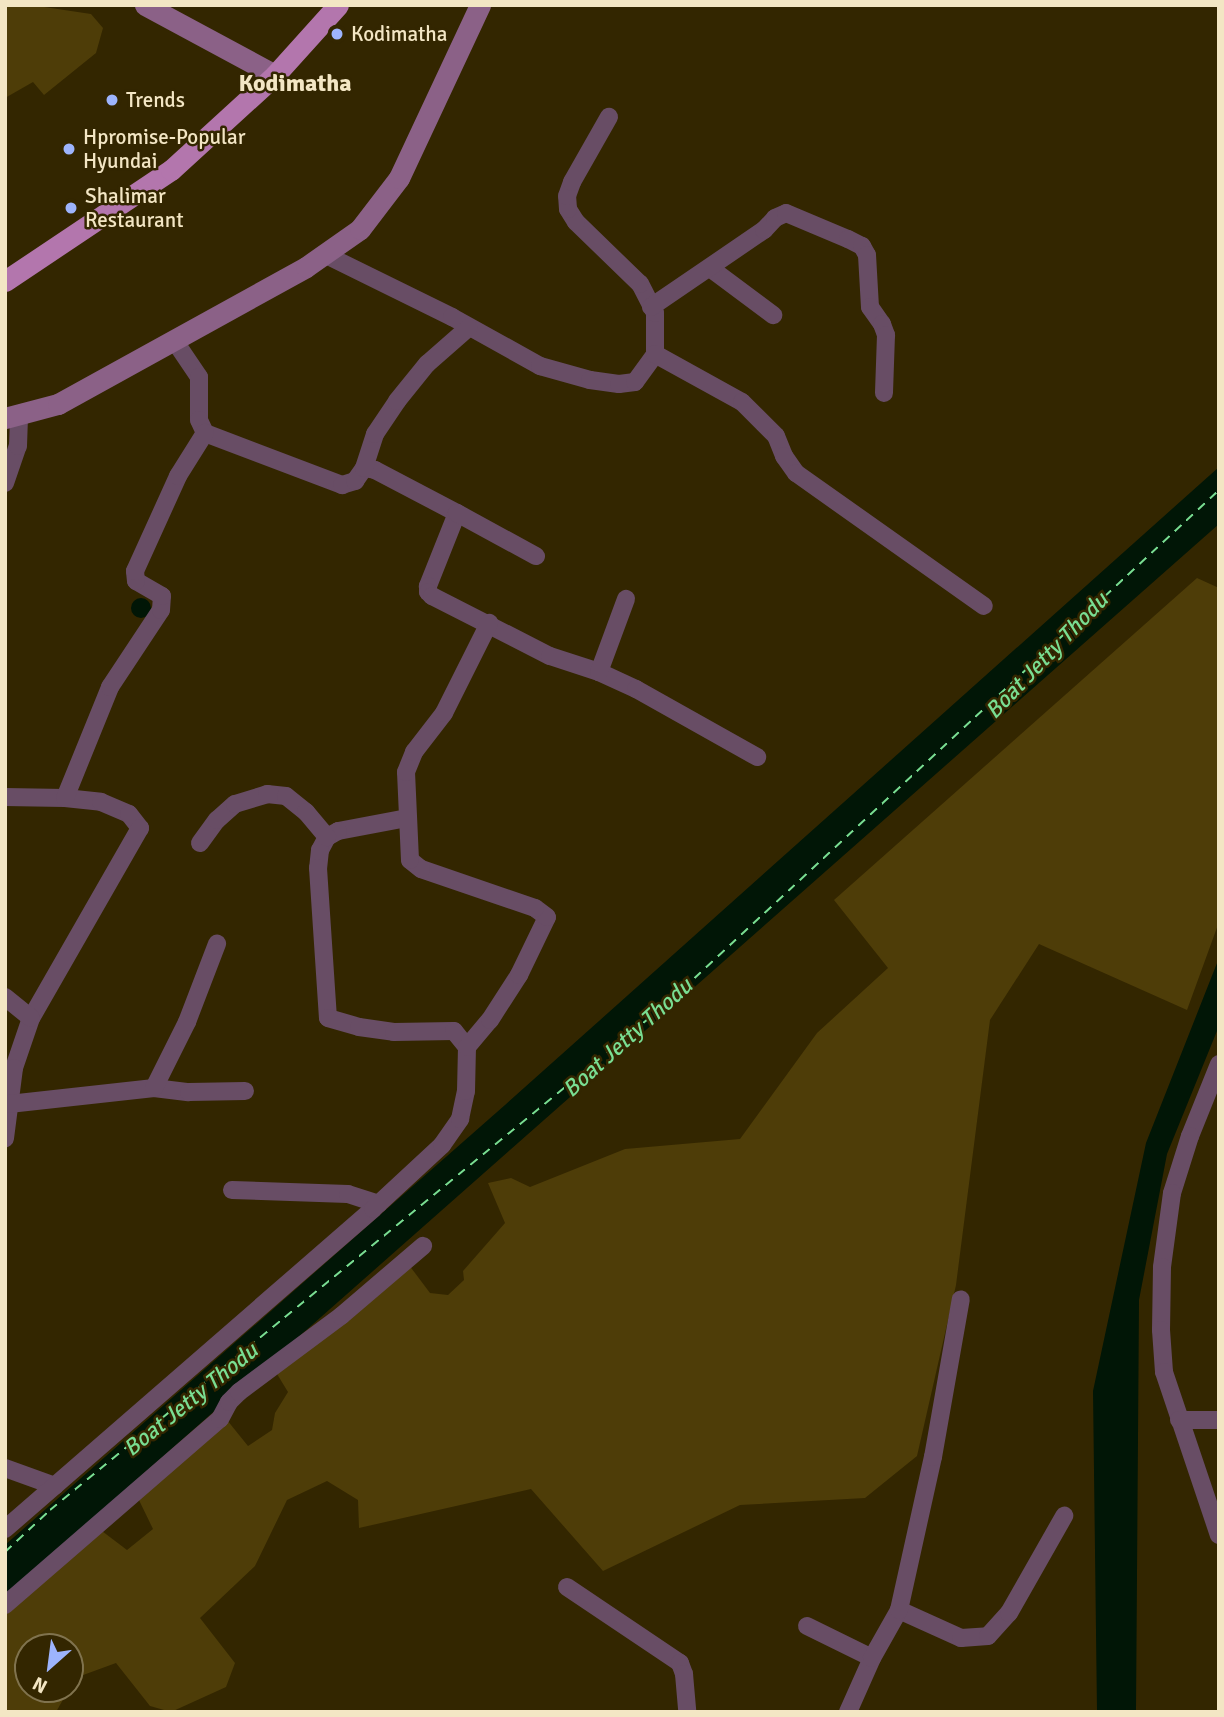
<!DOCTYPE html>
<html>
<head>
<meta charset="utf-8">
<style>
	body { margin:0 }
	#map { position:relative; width:1224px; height:1717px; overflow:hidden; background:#332600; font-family:Signika,sans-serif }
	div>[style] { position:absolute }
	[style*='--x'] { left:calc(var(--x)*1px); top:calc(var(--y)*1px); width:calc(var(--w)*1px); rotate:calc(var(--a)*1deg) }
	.green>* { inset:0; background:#4e3d08 }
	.water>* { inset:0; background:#011606 }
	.round { border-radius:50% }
	.ferry>* { height:2px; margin-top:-1px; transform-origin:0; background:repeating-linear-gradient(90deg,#79de92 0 9px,transparent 0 16px) }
	.minor>* { height:18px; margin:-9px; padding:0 9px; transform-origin:9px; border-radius:9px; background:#684d65 }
	.secondary>* { height:21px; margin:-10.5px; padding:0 10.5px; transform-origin:10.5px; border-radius:10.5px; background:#8b6187 }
	.trunk>* { height:21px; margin:-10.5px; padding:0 10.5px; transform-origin:10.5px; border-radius:10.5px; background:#b376ad }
	.dots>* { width:19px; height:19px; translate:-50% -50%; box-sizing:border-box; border:4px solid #332600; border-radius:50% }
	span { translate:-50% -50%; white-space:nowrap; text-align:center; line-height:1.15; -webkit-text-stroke:5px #332600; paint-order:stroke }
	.poi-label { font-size:21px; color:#f3e6c4 }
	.left { translate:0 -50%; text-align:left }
	.water-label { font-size:23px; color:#79de92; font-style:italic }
	.quarter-label { font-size:24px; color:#f3e6c4; font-weight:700 }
	.frame { position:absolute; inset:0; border:7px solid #f3e6c4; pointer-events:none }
	.north { position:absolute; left:14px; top:1633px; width:70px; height:70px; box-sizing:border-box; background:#332600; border:2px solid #80734e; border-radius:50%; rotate:208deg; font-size:19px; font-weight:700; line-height:28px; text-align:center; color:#f3e6c4 }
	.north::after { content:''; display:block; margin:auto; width:24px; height:32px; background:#9db4fd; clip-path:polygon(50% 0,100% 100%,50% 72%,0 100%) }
</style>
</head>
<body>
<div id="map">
	<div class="green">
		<div style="clip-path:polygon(5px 5px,31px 5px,91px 14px,103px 28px,96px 53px,44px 95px,33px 82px,5px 98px)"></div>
		<div style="clip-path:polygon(1197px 578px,1219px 588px,1219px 922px,1187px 1010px,1039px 944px,990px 1020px,956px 1285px,917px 1456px,865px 1498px,740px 1505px,603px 1571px,531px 1489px,359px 1528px,358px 1500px,327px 1481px,287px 1500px,255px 1566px,200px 1618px,235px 1663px,226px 1687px,171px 1712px,150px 1706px,116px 1663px,75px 1678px,70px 1687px,70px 1647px,28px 1647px,28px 1689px,69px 1689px,56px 1712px,5px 1712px,5px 1613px,98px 1528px,127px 1550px,153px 1529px,137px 1496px,227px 1420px,248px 1446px,272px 1430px,275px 1413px,288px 1392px,277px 1374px,409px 1265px,430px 1293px,448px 1295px,464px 1280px,463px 1271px,505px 1223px,488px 1183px,511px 1178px,530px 1187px,625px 1149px,740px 1139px,817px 1033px,888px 968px,834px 900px)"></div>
	</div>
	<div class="water">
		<div style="clip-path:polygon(1219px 467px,1219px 524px,5px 1596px,5px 1545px,505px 1105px)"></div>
		<div class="round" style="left:131px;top:598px;width:20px;height:20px"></div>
		<div style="clip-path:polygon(1219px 958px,1219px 1026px,1167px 1154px,1139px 1300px,1136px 1712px,1097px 1712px,1093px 1391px,1146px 1143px)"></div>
	</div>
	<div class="ferry">
		<div style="--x:5;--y:1552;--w:62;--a:-43"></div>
		<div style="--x:50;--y:1510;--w:804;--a:-39.39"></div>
		<div style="--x:671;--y:1000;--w:749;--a:-42.94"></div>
	</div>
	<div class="minor">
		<div style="--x:324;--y:254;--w:143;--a:26.2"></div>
		<div style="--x:452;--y:317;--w:101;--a:29.1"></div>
		<div style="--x:540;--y:366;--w:52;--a:15.6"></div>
		<div style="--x:590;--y:380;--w:29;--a:8"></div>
		<div style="--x:619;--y:384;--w:16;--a:-7"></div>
		<div style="--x:635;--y:382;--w:34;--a:-54"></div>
		<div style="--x:655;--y:354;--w:41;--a:-90"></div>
		<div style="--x:655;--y:313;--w:33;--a:-117"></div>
		<div style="--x:640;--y:284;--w:89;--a:-135.9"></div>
		<div style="--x:576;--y:222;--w:15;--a:-122"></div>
		<div style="--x:568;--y:209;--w:13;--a:-94"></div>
		<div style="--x:567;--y:196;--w:15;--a:-70"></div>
		<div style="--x:572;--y:182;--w:75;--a:-60.4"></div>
		<div style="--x:710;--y:268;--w:79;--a:36.7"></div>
		<div style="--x:651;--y:307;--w:137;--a:-34.3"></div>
		<div style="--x:764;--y:230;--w:16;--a:-47"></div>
		<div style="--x:775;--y:218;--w:12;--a:-24"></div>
		<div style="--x:786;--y:213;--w:67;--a:22.8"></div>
		<div style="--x:848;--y:239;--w:16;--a:27"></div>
		<div style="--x:862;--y:246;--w:10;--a:61"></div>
		<div style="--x:867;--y:255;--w:52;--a:86.7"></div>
		<div style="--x:870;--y:307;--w:21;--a:55"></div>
		<div style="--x:882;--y:324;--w:12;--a:70"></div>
		<div style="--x:886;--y:335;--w:58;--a:92"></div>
		<div style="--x:174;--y:340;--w:45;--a:56"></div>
		<div style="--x:199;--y:377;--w:43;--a:90"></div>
		<div style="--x:199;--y:420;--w:14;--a:65"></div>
		<div style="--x:205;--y:433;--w:147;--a:20.8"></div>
		<div style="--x:342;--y:485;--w:14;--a:-17"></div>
		<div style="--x:355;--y:481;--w:16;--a:-55"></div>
		<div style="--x:364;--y:468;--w:11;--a:10"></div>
		<div style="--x:375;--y:470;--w:93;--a:27.7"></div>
		<div style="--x:457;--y:513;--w:79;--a:111.7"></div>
		<div style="--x:428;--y:586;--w:6;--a:90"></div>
		<div style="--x:428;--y:592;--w:6;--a:45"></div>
		<div style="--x:432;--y:596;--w:132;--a:27"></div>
		<div style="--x:550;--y:656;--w:52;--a:18.1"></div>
		<div style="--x:599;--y:672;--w:41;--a:24.7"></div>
		<div style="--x:636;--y:689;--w:139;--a:29.3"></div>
		<div style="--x:655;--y:354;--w:99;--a:28.9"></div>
		<div style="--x:742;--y:402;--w:48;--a:45"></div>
		<div style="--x:776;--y:436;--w:22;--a:68"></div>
		<div style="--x:784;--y:456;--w:21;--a:55"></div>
		<div style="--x:796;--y:473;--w:230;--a:35.3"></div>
		<div style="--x:364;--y:468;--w:36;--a:-72"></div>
		<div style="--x:375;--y:434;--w:40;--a:-56"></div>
		<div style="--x:397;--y:401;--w:48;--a:-51"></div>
		<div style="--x:427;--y:364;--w:55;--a:-41.3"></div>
		<div style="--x:5;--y:483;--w:39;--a:-71"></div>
		<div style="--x:18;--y:446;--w:32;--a:-88"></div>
		<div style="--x:457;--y:513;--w:90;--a:28.6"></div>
		<div style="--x:599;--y:672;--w:78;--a:-69.7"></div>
		<div style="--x:5;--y:797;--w:60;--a:1"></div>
		<div style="--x:65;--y:798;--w:36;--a:6"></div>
		<div style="--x:101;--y:802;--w:30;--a:23"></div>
		<div style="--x:129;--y:814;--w:18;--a:52"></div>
		<div style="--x:140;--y:828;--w:219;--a:119.8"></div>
		<div style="--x:31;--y:1018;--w:53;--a:108.8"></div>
		<div style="--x:14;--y:1068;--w:71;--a:97.3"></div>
		<div style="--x:65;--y:798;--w:120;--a:-67.9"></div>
		<div style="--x:110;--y:687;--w:92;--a:-56.5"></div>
		<div style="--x:161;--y:610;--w:14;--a:-86"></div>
		<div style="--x:162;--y:596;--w:30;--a:-150"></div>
		<div style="--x:136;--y:581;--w:10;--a:-96"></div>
		<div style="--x:135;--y:571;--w:104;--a:-65.6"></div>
		<div style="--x:178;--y:476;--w:51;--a:-57.9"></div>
		<div style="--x:407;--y:818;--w:70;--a:169.3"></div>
		<div style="--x:338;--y:831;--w:13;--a:151"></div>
		<div style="--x:327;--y:837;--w:15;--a:118"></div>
		<div style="--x:320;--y:850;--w:18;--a:96"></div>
		<div style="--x:318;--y:868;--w:150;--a:86.2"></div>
		<div style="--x:328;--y:1018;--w:32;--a:16"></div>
		<div style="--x:359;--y:1027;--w:35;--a:8"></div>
		<div style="--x:394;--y:1032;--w:60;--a:-1"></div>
		<div style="--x:454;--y:1031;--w:21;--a:51"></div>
		<div style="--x:200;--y:843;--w:29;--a:-54"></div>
		<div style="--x:217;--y:820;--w:24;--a:-42"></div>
		<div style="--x:235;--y:804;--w:34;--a:-17"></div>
		<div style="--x:267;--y:794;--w:19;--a:6"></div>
		<div style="--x:286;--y:796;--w:26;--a:39"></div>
		<div style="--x:306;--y:812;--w:33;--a:50"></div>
		<div style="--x:5;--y:997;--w:33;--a:39"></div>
		<div style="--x:1219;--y:1064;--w:78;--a:111.9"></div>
		<div style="--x:1190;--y:1136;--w:60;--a:107.5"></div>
		<div style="--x:1172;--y:1193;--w:75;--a:97.7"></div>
		<div style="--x:1162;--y:1267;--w:63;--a:90.9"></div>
		<div style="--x:1161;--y:1330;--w:42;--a:85.9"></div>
		<div style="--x:1164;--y:1372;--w:172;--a:71.4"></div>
		<div style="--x:154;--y:1088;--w:35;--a:7"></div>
		<div style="--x:189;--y:1092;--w:56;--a:-1"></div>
		<div style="--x:9;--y:1104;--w:146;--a:-6.3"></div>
		<div style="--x:154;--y:1088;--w:74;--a:-63.4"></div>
		<div style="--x:187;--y:1022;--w:84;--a:-69"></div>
		<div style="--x:232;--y:1190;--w:116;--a:2"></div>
		<div style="--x:348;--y:1194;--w:32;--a:18"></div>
		<div style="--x:1179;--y:1420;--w:40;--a:0"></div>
		<div style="--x:5;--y:1468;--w:53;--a:19.8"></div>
		<div style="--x:5;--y:1529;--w:488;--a:-41"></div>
		<div style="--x:373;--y:1209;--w:94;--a:-42.8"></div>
		<div style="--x:442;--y:1145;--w:32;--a:-55"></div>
		<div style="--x:460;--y:1119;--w:29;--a:-78"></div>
		<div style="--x:466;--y:1091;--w:44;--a:-88.7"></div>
		<div style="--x:467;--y:1047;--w:35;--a:-50"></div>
		<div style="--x:490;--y:1020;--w:54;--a:-57.2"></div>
		<div style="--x:519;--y:975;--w:64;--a:-64.2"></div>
		<div style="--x:547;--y:917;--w:15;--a:-143"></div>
		<div style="--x:535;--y:908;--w:120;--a:-161.1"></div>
		<div style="--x:421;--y:869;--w:14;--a:-141"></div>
		<div style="--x:410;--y:860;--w:88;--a:-92.6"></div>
		<div style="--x:406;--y:772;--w:22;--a:-68"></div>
		<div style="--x:414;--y:752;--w:49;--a:-52.4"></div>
		<div style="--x:444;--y:713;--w:101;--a:-63.4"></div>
		<div style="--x:567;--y:1587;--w:136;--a:33.9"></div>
		<div style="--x:680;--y:1663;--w:12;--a:70"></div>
		<div style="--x:684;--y:1674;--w:38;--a:85"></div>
		<div style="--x:5;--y:1605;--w:284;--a:-40.9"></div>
		<div style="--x:220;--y:1419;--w:19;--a:-62"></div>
		<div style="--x:229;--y:1402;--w:14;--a:-45"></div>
		<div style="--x:239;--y:1392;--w:127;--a:-36.7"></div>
		<div style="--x:341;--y:1316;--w:108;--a:-40.5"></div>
		<div style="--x:899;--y:1610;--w:68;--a:24.3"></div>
		<div style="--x:961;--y:1638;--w:27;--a:-4"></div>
		<div style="--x:988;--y:1636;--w:31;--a:-48"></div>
		<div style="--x:1009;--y:1613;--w:112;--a:-60.4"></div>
		<div style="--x:807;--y:1626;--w:72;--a:26.2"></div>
		<div style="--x:848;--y:1712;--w:59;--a:-66"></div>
		<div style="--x:872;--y:1658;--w:55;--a:-60.6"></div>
		<div style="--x:899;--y:1610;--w:157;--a:-77.5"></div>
		<div style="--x:933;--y:1457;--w:160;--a:-80"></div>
	</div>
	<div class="secondary">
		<div style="--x:145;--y:5;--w:148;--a:28.3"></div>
		<div style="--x:5;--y:418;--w:55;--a:-14.8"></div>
		<div style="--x:58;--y:404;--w:283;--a:-28.9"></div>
		<div style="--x:306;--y:267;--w:66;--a:-35.1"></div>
		<div style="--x:360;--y:229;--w:64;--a:-52.6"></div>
		<div style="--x:399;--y:178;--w:191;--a:-64.9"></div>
	</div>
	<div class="trunk">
		<div style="--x:5;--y:281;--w:200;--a:-33.8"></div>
		<div style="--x:171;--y:170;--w:141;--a:-42.4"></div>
		<div style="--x:275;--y:75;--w:94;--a:-48"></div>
	</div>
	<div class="dots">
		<div style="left:337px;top:34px;background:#9db4fd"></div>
		<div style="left:112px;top:100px;background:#9db4fd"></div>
		<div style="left:69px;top:149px;background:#9db4fd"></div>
		<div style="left:71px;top:208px;background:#9db4fd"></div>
	</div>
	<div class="poi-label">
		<span class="left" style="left:351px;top:34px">Kodimatha</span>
		<span class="left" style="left:126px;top:100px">Trends</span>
		<span class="left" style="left:83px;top:149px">Hpromise-Popular<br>Hyundai</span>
		<span class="left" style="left:85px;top:208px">Shalimar<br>Restaurant</span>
	</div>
	<div class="water-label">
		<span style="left:1047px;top:656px;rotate:-46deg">Boat Jetty Thodu</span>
		<span style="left:628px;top:1038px;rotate:-42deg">Boat Jetty Thodu</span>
		<span style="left:191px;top:1400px;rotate:-39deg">Boat Jetty Thodu</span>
	</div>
	<div class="quarter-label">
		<span style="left:295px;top:84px">Kodimatha</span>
	</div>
	<div class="frame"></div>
	<div class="north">N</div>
</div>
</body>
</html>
